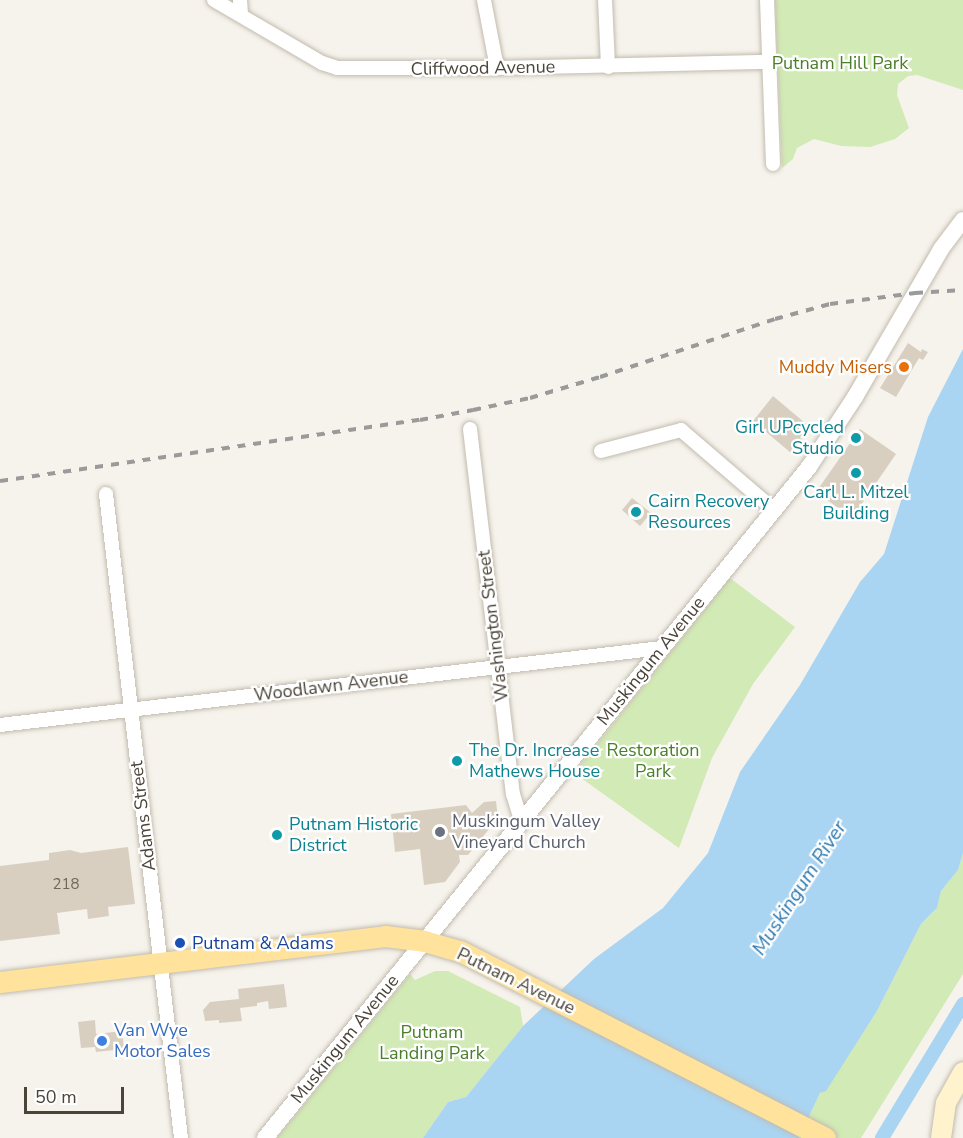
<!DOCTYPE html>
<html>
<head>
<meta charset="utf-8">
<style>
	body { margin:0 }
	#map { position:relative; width:963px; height:1138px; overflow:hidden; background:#f6f3ec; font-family:"Nunito Sans",sans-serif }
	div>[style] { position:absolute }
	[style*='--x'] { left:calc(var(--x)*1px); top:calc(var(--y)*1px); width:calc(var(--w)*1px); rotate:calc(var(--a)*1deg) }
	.green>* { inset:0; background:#d2eab5 }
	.water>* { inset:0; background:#a9d4f2 }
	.canal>* { height:14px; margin:-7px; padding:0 7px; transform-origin:7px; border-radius:7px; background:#a9d4f2 }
	.building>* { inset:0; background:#d8cfc1 }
	.roads { filter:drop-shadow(0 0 2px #c2bbae) drop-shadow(0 0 2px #c2bbae) }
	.minor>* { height:14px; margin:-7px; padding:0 7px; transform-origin:7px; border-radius:7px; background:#fff }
	.tertiary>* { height:16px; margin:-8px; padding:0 8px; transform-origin:8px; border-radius:8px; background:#fff }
	.secondary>* { height:20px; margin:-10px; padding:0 10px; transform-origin:10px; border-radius:10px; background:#fff3cd }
	.primary>* { height:21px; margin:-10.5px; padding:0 10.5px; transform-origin:10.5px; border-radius:10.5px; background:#ffe39c }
	.rail>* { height:4px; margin-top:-2px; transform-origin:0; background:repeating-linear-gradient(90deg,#9a9a9a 0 8px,transparent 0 16px) }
	.dots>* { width:16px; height:16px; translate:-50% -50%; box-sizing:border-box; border:3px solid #fff; border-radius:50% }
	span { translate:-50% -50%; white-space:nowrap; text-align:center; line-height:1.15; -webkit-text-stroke:4.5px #fff; paint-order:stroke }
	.number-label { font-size:15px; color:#6e675b }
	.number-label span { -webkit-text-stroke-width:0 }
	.park-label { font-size:18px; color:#4a7f2a }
	.street-label { font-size:18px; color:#4b4439 }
	.food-label { font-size:18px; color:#c56008 }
	.right { translate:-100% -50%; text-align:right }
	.culture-label { font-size:18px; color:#0d838f }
	.left { translate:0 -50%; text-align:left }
	.worship-label { font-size:18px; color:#5b616d }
	.transit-label { font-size:18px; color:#164399 }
	.shop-label { font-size:18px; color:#366cbe }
	.water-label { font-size:20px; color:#2e7ab2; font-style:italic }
	.scale { position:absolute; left:24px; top:1087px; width:100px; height:27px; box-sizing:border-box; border:3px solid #4b4439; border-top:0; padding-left:8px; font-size:18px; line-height:21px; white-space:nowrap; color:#4b4439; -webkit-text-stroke:4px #fff; paint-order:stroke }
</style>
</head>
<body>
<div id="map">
	<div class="green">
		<div style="clip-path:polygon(775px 0,963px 0,963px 90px,917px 75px,908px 76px,898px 84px,897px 95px,909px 128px,895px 139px,870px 147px,841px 146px,814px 139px,797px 148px,793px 159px,782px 168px)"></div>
		<div style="clip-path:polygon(730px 578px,795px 627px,753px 684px,712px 758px,679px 848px,574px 773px)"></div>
		<div style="clip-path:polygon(963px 853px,963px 974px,861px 1138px,799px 1138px,820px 1093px,826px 1090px,877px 1011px,921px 924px,937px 908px,941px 891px,958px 870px)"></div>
		<div style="clip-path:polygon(435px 971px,448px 971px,520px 1007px,523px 1026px,466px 1097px,448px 1102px,423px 1138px,277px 1138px,410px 974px,415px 980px)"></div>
	</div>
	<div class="water">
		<div style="clip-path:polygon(963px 349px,963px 853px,958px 870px,941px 891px,937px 908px,921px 924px,877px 1011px,826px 1091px,820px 1093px,799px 1138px,423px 1138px,448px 1102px,466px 1097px,523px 1026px,594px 959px,663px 908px,708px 853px,740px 772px,800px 685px,860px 582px,884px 554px,928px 417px)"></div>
	</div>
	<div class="canal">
		<div style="--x:882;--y:1138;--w:157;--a:-58.8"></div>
	</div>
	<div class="building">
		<div style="clip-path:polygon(908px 343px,921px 352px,922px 349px,928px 352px,923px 360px,919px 358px,896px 397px,880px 388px)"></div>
		<div style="clip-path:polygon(773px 396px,811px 428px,791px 453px,753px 421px)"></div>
		<div style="clip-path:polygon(860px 429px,896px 454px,852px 518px,816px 492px)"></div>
		<div style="clip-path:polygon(632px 498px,651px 513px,640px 526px,622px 510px)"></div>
		<div style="clip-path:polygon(496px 801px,498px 818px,468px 855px,459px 855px,460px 862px,445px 882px,424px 885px,420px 849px,395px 852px,391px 814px,466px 805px,472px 813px,484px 802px)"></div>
		<div style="clip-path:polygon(128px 847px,135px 904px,108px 907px,109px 916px,88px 919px,87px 909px,57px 913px,60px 934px,0 941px,0 866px,49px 860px,49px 853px,70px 850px,81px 853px)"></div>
		<div style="clip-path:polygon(284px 984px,287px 1007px,269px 1009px,268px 1001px,257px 1003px,257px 1006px,240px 1008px,242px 1021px,219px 1023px,219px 1020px,205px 1021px,203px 1010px,210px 1002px,239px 999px,238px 989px)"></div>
		<div style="clip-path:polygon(95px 1020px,96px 1034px,122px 1031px,124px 1049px,96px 1052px,95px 1047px,81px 1048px,78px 1022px)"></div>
	</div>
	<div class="roads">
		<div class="minor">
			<div style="--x:214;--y:0;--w:125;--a:30.3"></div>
			<div style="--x:322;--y:63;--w:16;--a:18"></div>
			<div style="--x:337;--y:68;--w:160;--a:0"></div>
			<div style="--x:497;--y:68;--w:273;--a:-1.3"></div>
			<div style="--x:240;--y:0;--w:15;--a:86"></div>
			<div style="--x:484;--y:0;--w:69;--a:79.2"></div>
			<div style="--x:605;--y:0;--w:67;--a:87.4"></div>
			<div style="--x:767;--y:0;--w:164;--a:87.9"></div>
			<div style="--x:470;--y:429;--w:368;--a:83.3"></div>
			<div style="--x:513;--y:794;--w:28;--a:73"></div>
			<div style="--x:601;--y:451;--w:83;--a:-14.7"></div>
			<div style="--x:681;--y:430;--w:121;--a:40.7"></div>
			<div style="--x:106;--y:494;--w:648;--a:83.36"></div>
			<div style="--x:0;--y:725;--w:665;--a:-6.64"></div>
		</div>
		<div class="tertiary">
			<div style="--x:265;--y:1138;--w:864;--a:-50.97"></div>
			<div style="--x:809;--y:467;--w:84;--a:-56.7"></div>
			<div style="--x:855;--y:397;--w:171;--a:-59.8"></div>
			<div style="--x:941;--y:249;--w:36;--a:-53"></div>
		</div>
		<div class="secondary">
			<div style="--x:941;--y:1138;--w:35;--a:-82"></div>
			<div style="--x:946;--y:1103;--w:35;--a:-61"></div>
		</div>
		<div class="primary">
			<div style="--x:0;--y:982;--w:388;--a:-6.8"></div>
			<div style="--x:385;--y:936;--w:39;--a:7"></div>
			<div style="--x:424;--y:941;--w:37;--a:16"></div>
			<div style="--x:460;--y:951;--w:410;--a:27.1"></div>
		</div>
	</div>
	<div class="rail">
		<div style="--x:0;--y:481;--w:424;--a:-8.3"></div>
		<div style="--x:420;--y:420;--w:54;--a:-10.7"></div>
		<div style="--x:473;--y:410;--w:58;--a:-11.9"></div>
		<div style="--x:530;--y:398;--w:73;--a:-16.7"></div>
		<div style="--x:600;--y:377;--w:184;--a:-18.3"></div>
		<div style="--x:775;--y:319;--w:57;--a:-15.3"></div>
		<div style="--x:830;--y:304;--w:86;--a:-7.4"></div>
		<div style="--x:915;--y:293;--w:48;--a:-3.6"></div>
	</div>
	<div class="dots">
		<div style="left:904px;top:367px;background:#e8710a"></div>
		<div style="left:856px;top:438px;background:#0f9aa8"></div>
		<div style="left:856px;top:473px;background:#0f9aa8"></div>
		<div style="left:636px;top:512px;background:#0f9aa8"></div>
		<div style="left:457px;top:761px;background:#0f9aa8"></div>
		<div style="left:440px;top:832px;background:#6b7280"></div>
		<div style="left:277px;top:835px;background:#0f9aa8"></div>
		<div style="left:180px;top:943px;background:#1a4fb4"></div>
		<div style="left:102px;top:1041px;background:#3f7fe0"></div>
	</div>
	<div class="number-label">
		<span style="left:66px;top:885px">218</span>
	</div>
	<div class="park-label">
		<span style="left:840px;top:63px">Putnam Hill Park</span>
		<span style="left:653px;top:761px">Restoration<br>Park</span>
		<span style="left:432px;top:1043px">Putnam<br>Landing Park</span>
	</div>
	<div class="street-label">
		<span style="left:483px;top:68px;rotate:-1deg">Cliffwood Avenue</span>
		<span style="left:493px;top:626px;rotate:-97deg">Washington Street</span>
		<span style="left:651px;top:661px;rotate:-51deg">Muskingum Avenue</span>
		<span style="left:331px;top:686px;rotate:-7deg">Woodlawn Avenue</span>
		<span style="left:143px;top:816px;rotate:-97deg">Adams Street</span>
		<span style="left:516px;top:981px;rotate:26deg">Putnam Avenue</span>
		<span style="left:345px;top:1039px;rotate:-51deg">Muskingum Avenue</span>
	</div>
	<div class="food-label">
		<span class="right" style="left:892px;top:367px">Muddy Misers</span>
	</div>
	<div class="culture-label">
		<span class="right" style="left:844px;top:438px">Girl UPcycled<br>Studio</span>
		<span style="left:856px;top:503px">Carl L. Mitzel<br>Building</span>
		<span class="left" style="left:648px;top:512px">Cairn Recovery<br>Resources</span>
		<span class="left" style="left:469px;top:761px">The Dr. Increase<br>Mathews House</span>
		<span class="left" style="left:289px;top:835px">Putnam Historic<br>District</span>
	</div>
	<div class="worship-label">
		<span class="left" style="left:452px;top:832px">Muskingum Valley<br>Vineyard Church</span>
	</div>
	<div class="transit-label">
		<span class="left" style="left:192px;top:943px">Putnam &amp; Adams</span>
	</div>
	<div class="shop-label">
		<span class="left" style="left:114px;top:1041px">Van Wye<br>Motor Sales</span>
	</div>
	<div class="water-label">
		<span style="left:799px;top:888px;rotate:-57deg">Muskingum River</span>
	</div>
	<div class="scale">50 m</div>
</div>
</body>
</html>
